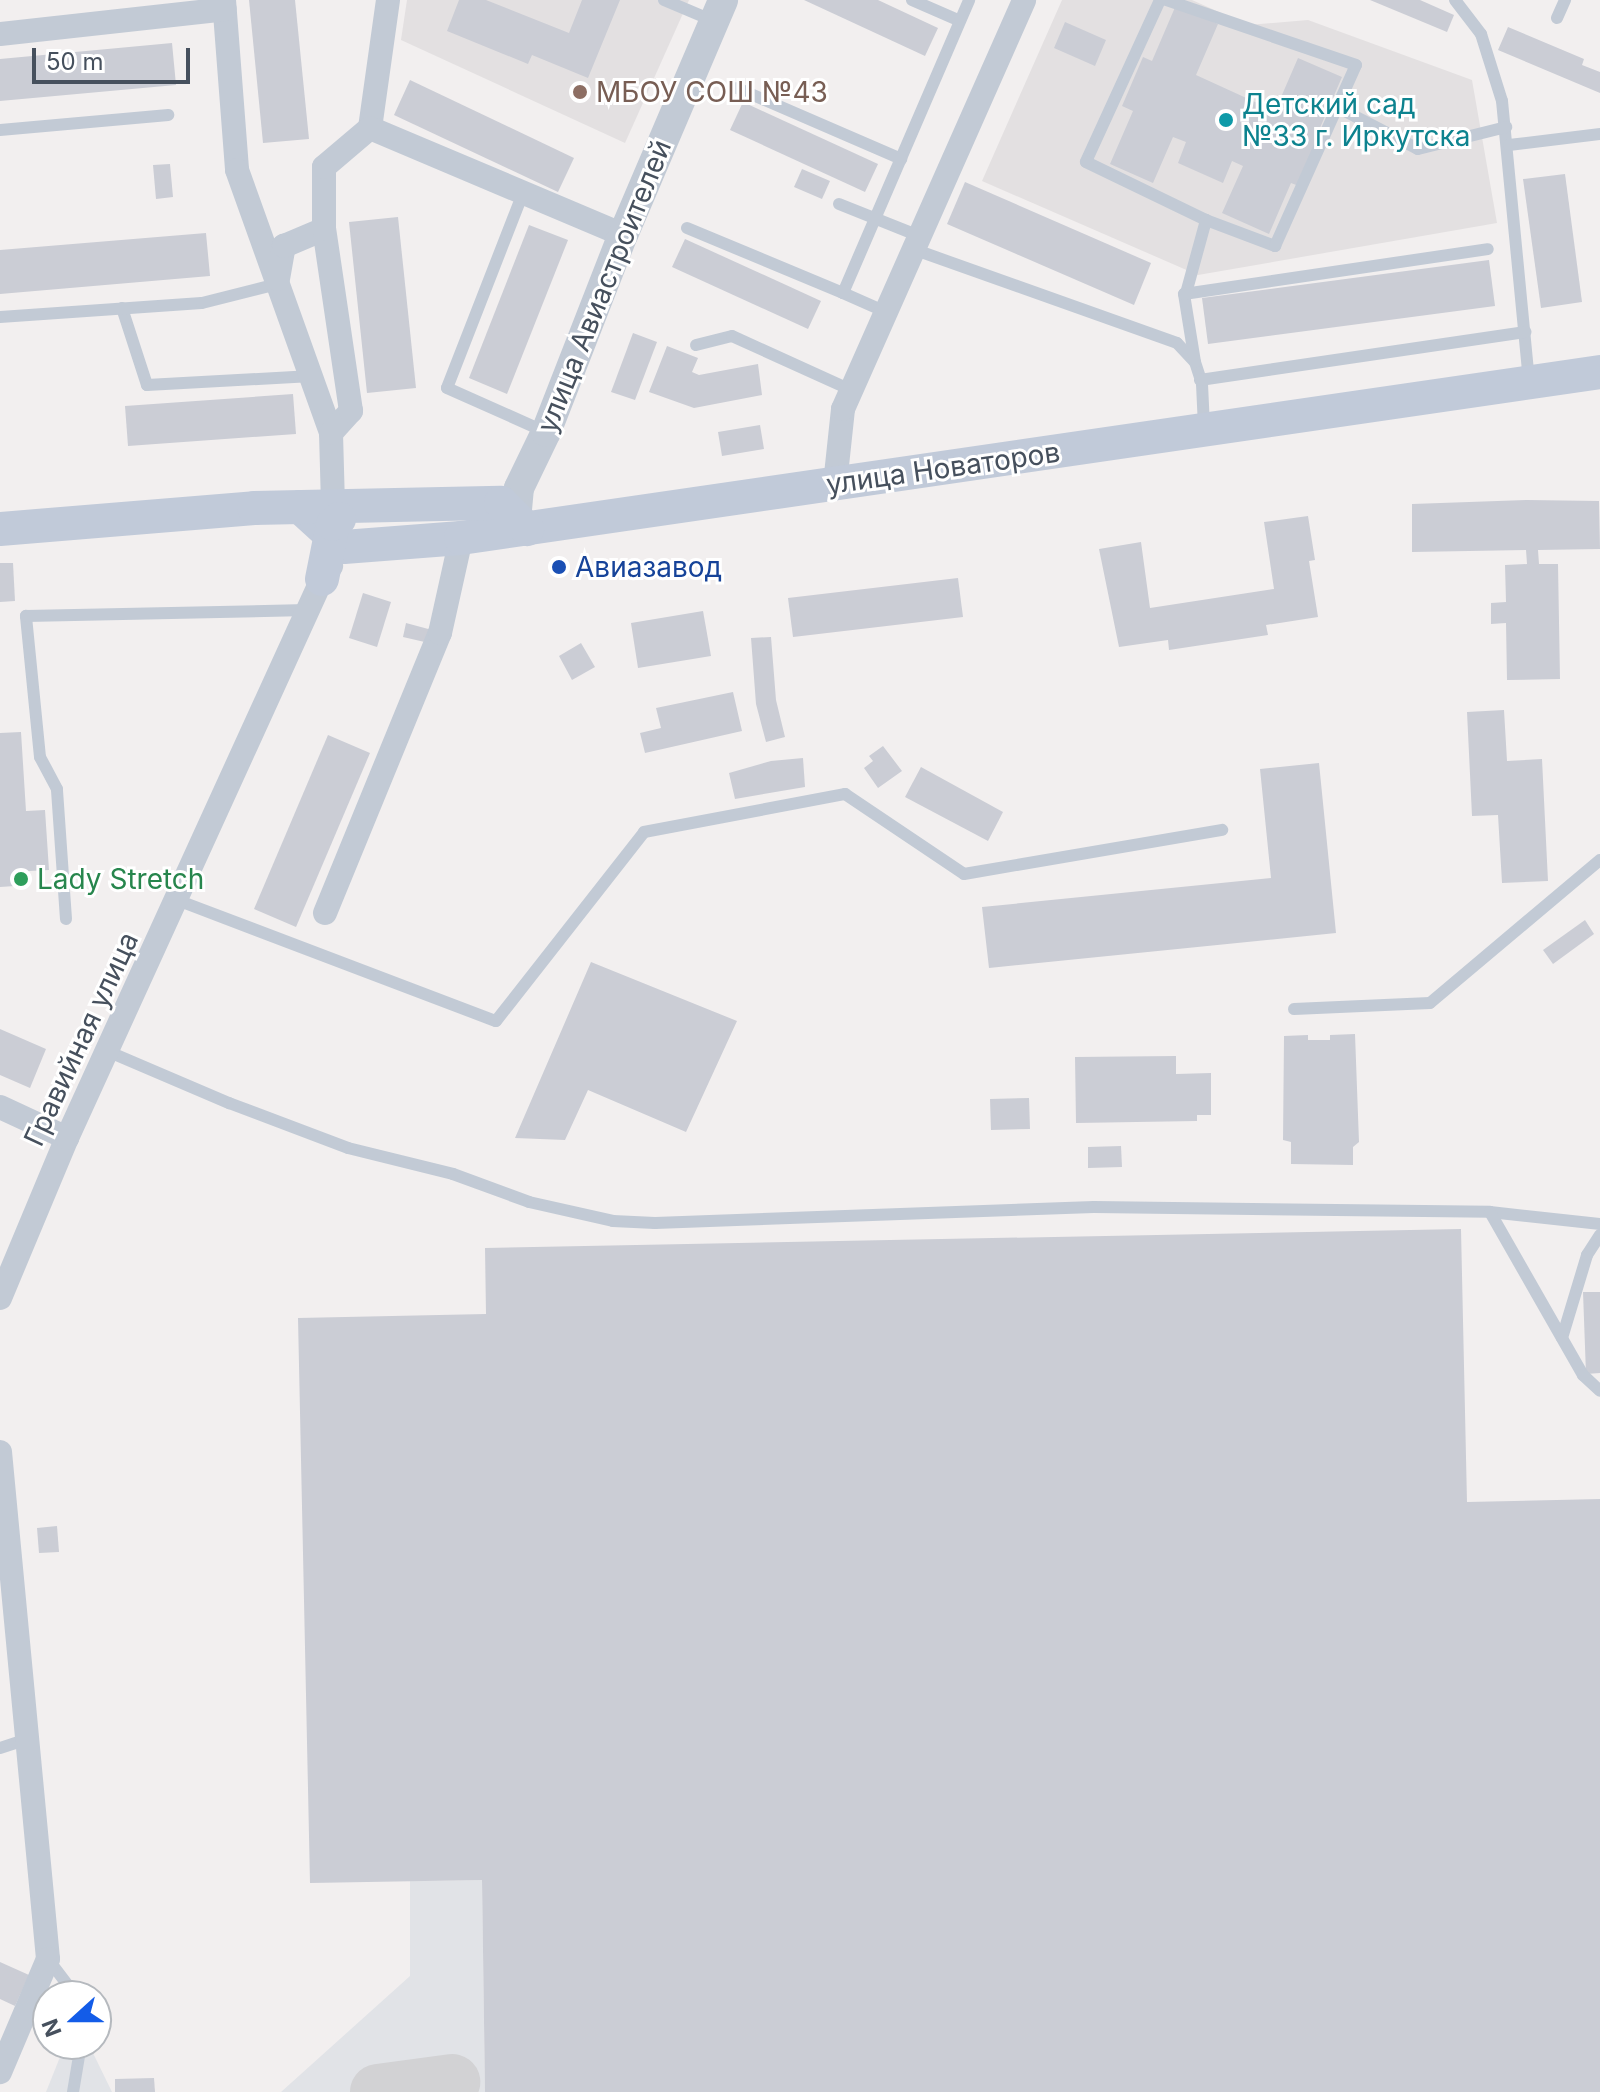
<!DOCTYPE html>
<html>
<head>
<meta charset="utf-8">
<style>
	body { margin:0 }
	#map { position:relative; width:1600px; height:2092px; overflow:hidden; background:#f2efef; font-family:Inter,sans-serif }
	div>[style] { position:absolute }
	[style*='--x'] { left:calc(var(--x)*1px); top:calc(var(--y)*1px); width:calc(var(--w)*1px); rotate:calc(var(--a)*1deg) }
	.education>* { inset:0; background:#e3e0e1 }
	.airport>* { inset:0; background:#e1e3e7 }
	.taxiway>* { height:56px; margin:-28px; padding:0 28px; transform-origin:28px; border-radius:28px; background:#d2d2d4 }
	.building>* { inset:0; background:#cbcdd5 }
	.service>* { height:12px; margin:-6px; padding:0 6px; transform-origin:6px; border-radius:6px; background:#c2cad5 }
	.minor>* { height:24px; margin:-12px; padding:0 12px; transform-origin:12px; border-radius:12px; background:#c2cad5 }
	.tertiary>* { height:30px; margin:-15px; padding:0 15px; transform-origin:15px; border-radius:15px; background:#c2cad5 }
	.secondary>* { height:34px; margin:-17px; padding:0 17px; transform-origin:17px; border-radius:17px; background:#c1cad9 }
	.dots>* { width:22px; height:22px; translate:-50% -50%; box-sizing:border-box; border:4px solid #fff; border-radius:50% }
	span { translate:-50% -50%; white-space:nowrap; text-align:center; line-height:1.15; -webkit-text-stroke:6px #fff; paint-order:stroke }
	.education-label { font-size:28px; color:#785e54 }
	.left { translate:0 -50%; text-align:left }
	.culture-label { font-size:28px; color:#0d838f }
	.street-label { font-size:28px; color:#46505d }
	.transit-label { font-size:28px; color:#164399 }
	.leisure-label { font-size:28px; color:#27864d }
	.north { position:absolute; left:32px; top:1980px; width:80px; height:80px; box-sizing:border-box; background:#fff; border:2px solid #b5b9be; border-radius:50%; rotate:249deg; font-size:22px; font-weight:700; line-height:32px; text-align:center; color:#46505d }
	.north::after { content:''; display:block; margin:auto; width:28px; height:36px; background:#135ce8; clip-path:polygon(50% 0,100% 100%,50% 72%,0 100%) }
	.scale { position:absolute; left:32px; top:48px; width:158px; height:36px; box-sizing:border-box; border:4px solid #46505d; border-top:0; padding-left:10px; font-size:24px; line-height:28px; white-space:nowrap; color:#46505d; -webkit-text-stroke:6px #fff; paint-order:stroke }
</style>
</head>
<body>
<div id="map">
	<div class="education">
		<div style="clip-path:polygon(407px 0,689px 0,625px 143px,401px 40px)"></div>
		<div style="clip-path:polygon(1062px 0,1192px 0,1248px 25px,1308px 20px,1472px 80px,1497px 223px,1198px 275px,982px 181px)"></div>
	</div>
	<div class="airport">
		<div style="clip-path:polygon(482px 1880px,485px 2092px,281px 2092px,410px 1976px,410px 1881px)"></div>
		<div style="clip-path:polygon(64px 2047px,92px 2051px,112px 2092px,46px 2092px)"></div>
	</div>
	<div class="taxiway">
		<div style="--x:378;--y:2092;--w:75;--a:-7.7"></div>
	</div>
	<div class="building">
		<div style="clip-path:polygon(249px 0,295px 0,309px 139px,263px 143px)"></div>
		<div style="clip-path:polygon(459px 0,486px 0,569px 33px,582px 0,620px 0,588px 78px,532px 55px,528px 64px,447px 31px)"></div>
		<div style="clip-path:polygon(804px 0,878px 0,938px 28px,925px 56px)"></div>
		<div style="clip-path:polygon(1370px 0,1420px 0,1454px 15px,1447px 32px)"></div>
		<div style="clip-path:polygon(1176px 5px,1218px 24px,1196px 75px,1275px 111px,1298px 58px,1342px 77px,1319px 130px,1328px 133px,1304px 188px,1291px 183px,1269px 234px,1222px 213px,1243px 166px,1232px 161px,1223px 183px,1178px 163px,1186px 142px,1173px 137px,1153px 183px,1110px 164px,1133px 111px,1122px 106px,1143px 57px,1152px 61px)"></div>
		<div style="clip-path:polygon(1065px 22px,1106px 40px,1095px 66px,1054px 48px)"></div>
		<div style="clip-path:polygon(1508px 27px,1584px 59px,1582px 65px,1600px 72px,1600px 93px,1498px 50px)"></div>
		<div style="clip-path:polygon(172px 43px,176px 85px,0 101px,0 59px)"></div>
		<div style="clip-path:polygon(410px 80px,574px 158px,558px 192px,394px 115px)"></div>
		<div style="clip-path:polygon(743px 102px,878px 164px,865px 192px,730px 130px)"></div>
		<div style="clip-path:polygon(170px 164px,173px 197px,156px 199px,153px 165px)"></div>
		<div style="clip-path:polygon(802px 169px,830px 181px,822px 199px,794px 187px)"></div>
		<div style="clip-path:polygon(1565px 174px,1582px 302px,1541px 308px,1523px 179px)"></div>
		<div style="clip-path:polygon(965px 182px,1151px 263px,1134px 305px,947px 224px)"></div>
		<div style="clip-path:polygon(398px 217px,416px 388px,367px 393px,349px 222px)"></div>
		<div style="clip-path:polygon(529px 225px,568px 240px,507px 394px,469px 378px)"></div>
		<div style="clip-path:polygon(206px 233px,210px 276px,0 294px,0 250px)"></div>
		<div style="clip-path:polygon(685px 239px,821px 301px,808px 329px,672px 267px)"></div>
		<div style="clip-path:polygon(1489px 260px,1495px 306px,1208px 344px,1202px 298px)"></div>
		<div style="clip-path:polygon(633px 333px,657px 342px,635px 400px,611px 392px)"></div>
		<div style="clip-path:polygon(667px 346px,698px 358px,692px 372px,699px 375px,758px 364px,762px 395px,694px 408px,649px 392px)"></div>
		<div style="clip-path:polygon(293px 394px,296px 434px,128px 446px,125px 406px)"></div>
		<div style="clip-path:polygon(760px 425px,764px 449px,722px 456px,718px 432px)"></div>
		<div style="clip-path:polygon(1527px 500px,1599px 501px,1600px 549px,1538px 550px,1539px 564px,1558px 564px,1560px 679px,1507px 680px,1506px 623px,1491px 624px,1491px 603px,1506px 602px,1505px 565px,1527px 564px,1526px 550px,1412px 552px,1412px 504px)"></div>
		<div style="clip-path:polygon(1308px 516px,1315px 560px,1309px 561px,1318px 617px,1266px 625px,1268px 635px,1169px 650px,1168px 640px,1119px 647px,1099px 549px,1141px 542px,1150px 608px,1274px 589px,1264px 522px)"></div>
		<div style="clip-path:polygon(0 563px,13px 563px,15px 601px,0 602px)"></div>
		<div style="clip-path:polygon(958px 578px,963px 617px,793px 637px,788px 598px)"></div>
		<div style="clip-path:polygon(363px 593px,391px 602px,377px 647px,349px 638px)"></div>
		<div style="clip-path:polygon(703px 611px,711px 656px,638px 668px,631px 623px)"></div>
		<div style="clip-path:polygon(406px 623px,432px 630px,429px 643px,403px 637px)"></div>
		<div style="clip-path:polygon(771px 637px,776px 700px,785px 737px,766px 742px,756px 704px,751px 638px)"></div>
		<div style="clip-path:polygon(581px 643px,595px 667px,572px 680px,559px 656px)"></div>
		<div style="clip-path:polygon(733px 692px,742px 731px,645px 753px,640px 733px,661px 728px,656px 708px)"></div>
		<div style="clip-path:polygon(1504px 710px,1507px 761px,1542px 759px,1548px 881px,1502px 883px,1498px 815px,1472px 816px,1467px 712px)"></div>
		<div style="clip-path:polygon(21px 732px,26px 811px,45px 810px,49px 870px,29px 871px,30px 885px,0 887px,0 733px)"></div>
		<div style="clip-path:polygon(328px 735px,370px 753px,296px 927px,254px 909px)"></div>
		<div style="clip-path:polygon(883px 746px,902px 771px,878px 788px,864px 768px,873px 761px,869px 756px)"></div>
		<div style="clip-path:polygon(803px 758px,805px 787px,735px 799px,729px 773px,771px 761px)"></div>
		<div style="clip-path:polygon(1319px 763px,1336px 933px,989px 968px,982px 907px,1271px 878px,1260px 769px)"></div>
		<div style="clip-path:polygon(921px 767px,1003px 812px,988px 841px,905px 797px)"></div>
		<div style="clip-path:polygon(1585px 920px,1594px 934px,1553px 964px,1543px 950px)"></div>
		<div style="clip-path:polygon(591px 962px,737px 1021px,686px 1132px,588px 1090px,565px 1140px,515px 1138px)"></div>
		<div style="clip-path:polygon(0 1029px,46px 1049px,30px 1088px,0 1075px)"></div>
		<div style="clip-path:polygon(1355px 1034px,1359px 1142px,1353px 1147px,1353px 1165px,1291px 1164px,1291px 1142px,1283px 1140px,1284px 1036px,1308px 1035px,1308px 1040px,1330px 1040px,1330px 1035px)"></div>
		<div style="clip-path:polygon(1176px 1056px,1176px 1074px,1211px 1073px,1211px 1115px,1197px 1115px,1197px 1121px,1076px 1123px,1075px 1057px)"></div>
		<div style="clip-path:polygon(1029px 1098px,1030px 1129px,991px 1130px,990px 1099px)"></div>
		<div style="clip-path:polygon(1121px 1146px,1122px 1167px,1088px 1168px,1088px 1147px)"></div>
		<div style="clip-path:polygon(1461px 1229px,1467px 1502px,1600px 1499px,1600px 2092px,485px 2092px,482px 1880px,310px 1883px,298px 1318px,486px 1314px,485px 1248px)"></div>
		<div style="clip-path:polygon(1583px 1292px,1600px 1292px,1600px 1373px,1586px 1374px)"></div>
		<div style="clip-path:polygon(57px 1526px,59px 1552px,39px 1553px,37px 1528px)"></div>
		<div style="clip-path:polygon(0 1962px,29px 1975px,15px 2006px,0 1999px)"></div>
		<div style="clip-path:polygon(154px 2078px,155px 2092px,115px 2092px,115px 2079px)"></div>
	</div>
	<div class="service">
		<div style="--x:664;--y:0;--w:54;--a:22.8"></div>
		<div style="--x:912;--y:0;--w:52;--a:23.6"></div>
		<div style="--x:1160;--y:0;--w:178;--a:114.6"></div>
		<div style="--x:1086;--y:162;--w:133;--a:25.8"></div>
		<div style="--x:1206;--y:220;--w:74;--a:20.6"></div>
		<div style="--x:1275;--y:246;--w:198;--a:-65.9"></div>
		<div style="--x:1356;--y:65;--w:201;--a:-161.1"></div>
		<div style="--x:1455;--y:0;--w:43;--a:52.6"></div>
		<div style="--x:1481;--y:34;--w:70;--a:72.6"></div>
		<div style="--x:1502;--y:101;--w:280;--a:84.5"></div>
		<div style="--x:1557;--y:18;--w:20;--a:-66"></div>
		<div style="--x:737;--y:88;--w:179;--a:23.4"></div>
		<div style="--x:1337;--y:107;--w:91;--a:27.4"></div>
		<div style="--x:1418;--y:149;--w:91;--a:-14"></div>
		<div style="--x:0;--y:130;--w:169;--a:-5.1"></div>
		<div style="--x:1509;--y:145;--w:92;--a:-6.9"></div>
		<div style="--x:523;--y:193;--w:209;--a:111.3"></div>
		<div style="--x:447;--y:388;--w:108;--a:24"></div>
		<div style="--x:839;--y:204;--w:86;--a:21.8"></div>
		<div style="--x:687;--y:228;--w:169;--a:22.6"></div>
		<div style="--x:913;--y:249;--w:280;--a:19.6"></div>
		<div style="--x:1177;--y:343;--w:26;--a:47"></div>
		<div style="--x:1195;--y:362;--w:23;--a:72"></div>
		<div style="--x:1202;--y:384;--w:43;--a:87.3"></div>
		<div style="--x:1185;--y:297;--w:80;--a:-74.7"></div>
		<div style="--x:122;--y:308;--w:81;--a:72"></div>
		<div style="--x:147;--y:385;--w:165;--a:-3.1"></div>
		<div style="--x:886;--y:312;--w:47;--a:-156.2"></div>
		<div style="--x:843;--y:293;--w:319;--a:-66.7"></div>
		<div style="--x:0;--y:317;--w:202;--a:-4"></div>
		<div style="--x:202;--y:303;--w:77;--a:-14.2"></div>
		<div style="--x:696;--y:345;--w:37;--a:-14"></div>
		<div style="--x:732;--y:336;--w:131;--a:24.4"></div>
		<div style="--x:1195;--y:362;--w:69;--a:-99.2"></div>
		<div style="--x:1184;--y:294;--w:307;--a:-8.4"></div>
		<div style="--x:1200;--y:380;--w:329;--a:-8.4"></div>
		<div style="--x:177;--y:900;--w:341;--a:20.8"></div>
		<div style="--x:496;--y:1021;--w:240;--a:-51.9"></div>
		<div style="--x:644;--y:832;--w:205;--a:-10.7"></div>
		<div style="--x:845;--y:794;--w:143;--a:33.9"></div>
		<div style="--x:964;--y:874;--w:262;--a:-9.7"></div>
		<div style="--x:66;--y:919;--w:130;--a:-94"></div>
		<div style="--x:57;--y:789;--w:36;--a:-118"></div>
		<div style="--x:40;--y:757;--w:142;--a:-95.7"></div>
		<div style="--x:26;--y:616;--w:281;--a:-1.2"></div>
		<div style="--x:1294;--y:1009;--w:136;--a:-2.5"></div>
		<div style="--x:1430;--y:1003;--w:222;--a:-40.1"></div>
		<div style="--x:107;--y:1051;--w:133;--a:23.1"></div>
		<div style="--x:229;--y:1103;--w:127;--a:20.7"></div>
		<div style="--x:348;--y:1148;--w:108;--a:13.9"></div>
		<div style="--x:453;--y:1174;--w:81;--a:20.2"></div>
		<div style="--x:529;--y:1202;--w:86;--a:12.7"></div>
		<div style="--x:613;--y:1221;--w:42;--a:2.7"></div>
		<div style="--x:655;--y:1223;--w:439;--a:-2.1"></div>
		<div style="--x:1094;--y:1207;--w:396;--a:0.7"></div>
		<div style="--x:1490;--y:1212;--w:111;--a:6.2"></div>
		<div style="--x:1490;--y:1212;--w:188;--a:60.3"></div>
		<div style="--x:1583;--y:1375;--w:23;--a:43"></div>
		<div style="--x:1562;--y:1338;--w:87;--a:-73.2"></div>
		<div style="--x:1587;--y:1255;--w:24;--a:-57"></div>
		<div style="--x:0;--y:1748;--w:29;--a:-18"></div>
		<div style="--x:48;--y:1959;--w:46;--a:52.9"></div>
		<div style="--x:73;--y:2092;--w:49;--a:-80.5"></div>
	</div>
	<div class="minor">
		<div style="--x:224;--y:0;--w:170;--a:85.6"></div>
		<div style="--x:237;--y:170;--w:279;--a:70.3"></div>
		<div style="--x:331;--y:433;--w:73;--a:88.4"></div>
		<div style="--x:388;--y:0;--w:129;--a:98"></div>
		<div style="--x:370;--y:128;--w:275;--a:22.9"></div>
		<div style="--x:0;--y:34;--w:226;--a:-6.3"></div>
		<div style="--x:278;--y:279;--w:34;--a:-80"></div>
		<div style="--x:284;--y:246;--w:43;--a:-23"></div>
		<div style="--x:331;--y:433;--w:30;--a:-48"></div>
		<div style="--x:351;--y:411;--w:184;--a:-98.4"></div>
		<div style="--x:324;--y:229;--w:62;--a:-90"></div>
		<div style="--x:324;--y:167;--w:60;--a:-40.3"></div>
		<div style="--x:835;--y:484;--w:75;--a:-83.9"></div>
		<div style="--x:843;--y:409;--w:447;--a:-66.1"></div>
		<div style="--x:325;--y:913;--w:303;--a:-67.7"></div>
		<div style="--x:440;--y:633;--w:97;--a:-77.5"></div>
		<div style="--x:0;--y:1107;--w:74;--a:24.8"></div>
		<div style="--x:0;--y:1298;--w:173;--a:-67.3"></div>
		<div style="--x:67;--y:1138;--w:614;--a:-65.48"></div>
		<div style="--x:322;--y:579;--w:16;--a:-55"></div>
		<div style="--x:0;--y:1452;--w:509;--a:84.59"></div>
		<div style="--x:48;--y:1959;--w:123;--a:113"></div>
	</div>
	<div class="tertiary">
		<div style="--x:515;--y:531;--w:43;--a:-84.7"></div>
		<div style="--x:519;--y:488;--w:62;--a:-64.3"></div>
		<div style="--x:546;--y:432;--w:212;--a:-68.7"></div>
		<div style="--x:623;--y:235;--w:255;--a:-66.9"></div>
	</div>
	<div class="secondary">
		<div style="--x:300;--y:507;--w:59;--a:42.3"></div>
		<div style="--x:344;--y:547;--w:117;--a:-4.4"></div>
		<div style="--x:461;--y:538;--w:1151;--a:-8.29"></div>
		<div style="--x:0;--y:529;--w:255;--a:-4.7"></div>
		<div style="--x:254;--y:508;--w:247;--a:-1.2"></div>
		<div style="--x:501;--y:503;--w:37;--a:45"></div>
		<div style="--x:322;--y:579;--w:56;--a:-78.7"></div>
		<div style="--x:333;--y:524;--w:8;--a:-40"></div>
	</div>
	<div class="dots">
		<div style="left:580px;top:92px;background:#8d6e63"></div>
		<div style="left:1226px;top:120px;background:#0f9aa8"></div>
		<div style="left:559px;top:567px;background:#1a4fb4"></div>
		<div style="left:21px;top:879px;background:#2e9e5b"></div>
	</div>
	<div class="education-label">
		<span class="left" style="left:596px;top:92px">МБОУ СОШ №43</span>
	</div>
	<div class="culture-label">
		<span class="left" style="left:1242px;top:120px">Детский сад<br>№33 г. Иркутска</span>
	</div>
	<div class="street-label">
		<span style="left:604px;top:286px;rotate:-68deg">улица Авиастроителей</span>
		<span style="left:943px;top:468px;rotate:-8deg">улица Новаторов</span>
		<span style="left:81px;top:1039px;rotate:-65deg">Гравийная улица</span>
	</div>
	<div class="transit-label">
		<span class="left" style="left:575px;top:567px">Авиазавод</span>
	</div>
	<div class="leisure-label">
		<span class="left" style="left:37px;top:879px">Lady Stretch</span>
	</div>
	<div class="north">N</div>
	<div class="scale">50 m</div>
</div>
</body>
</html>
